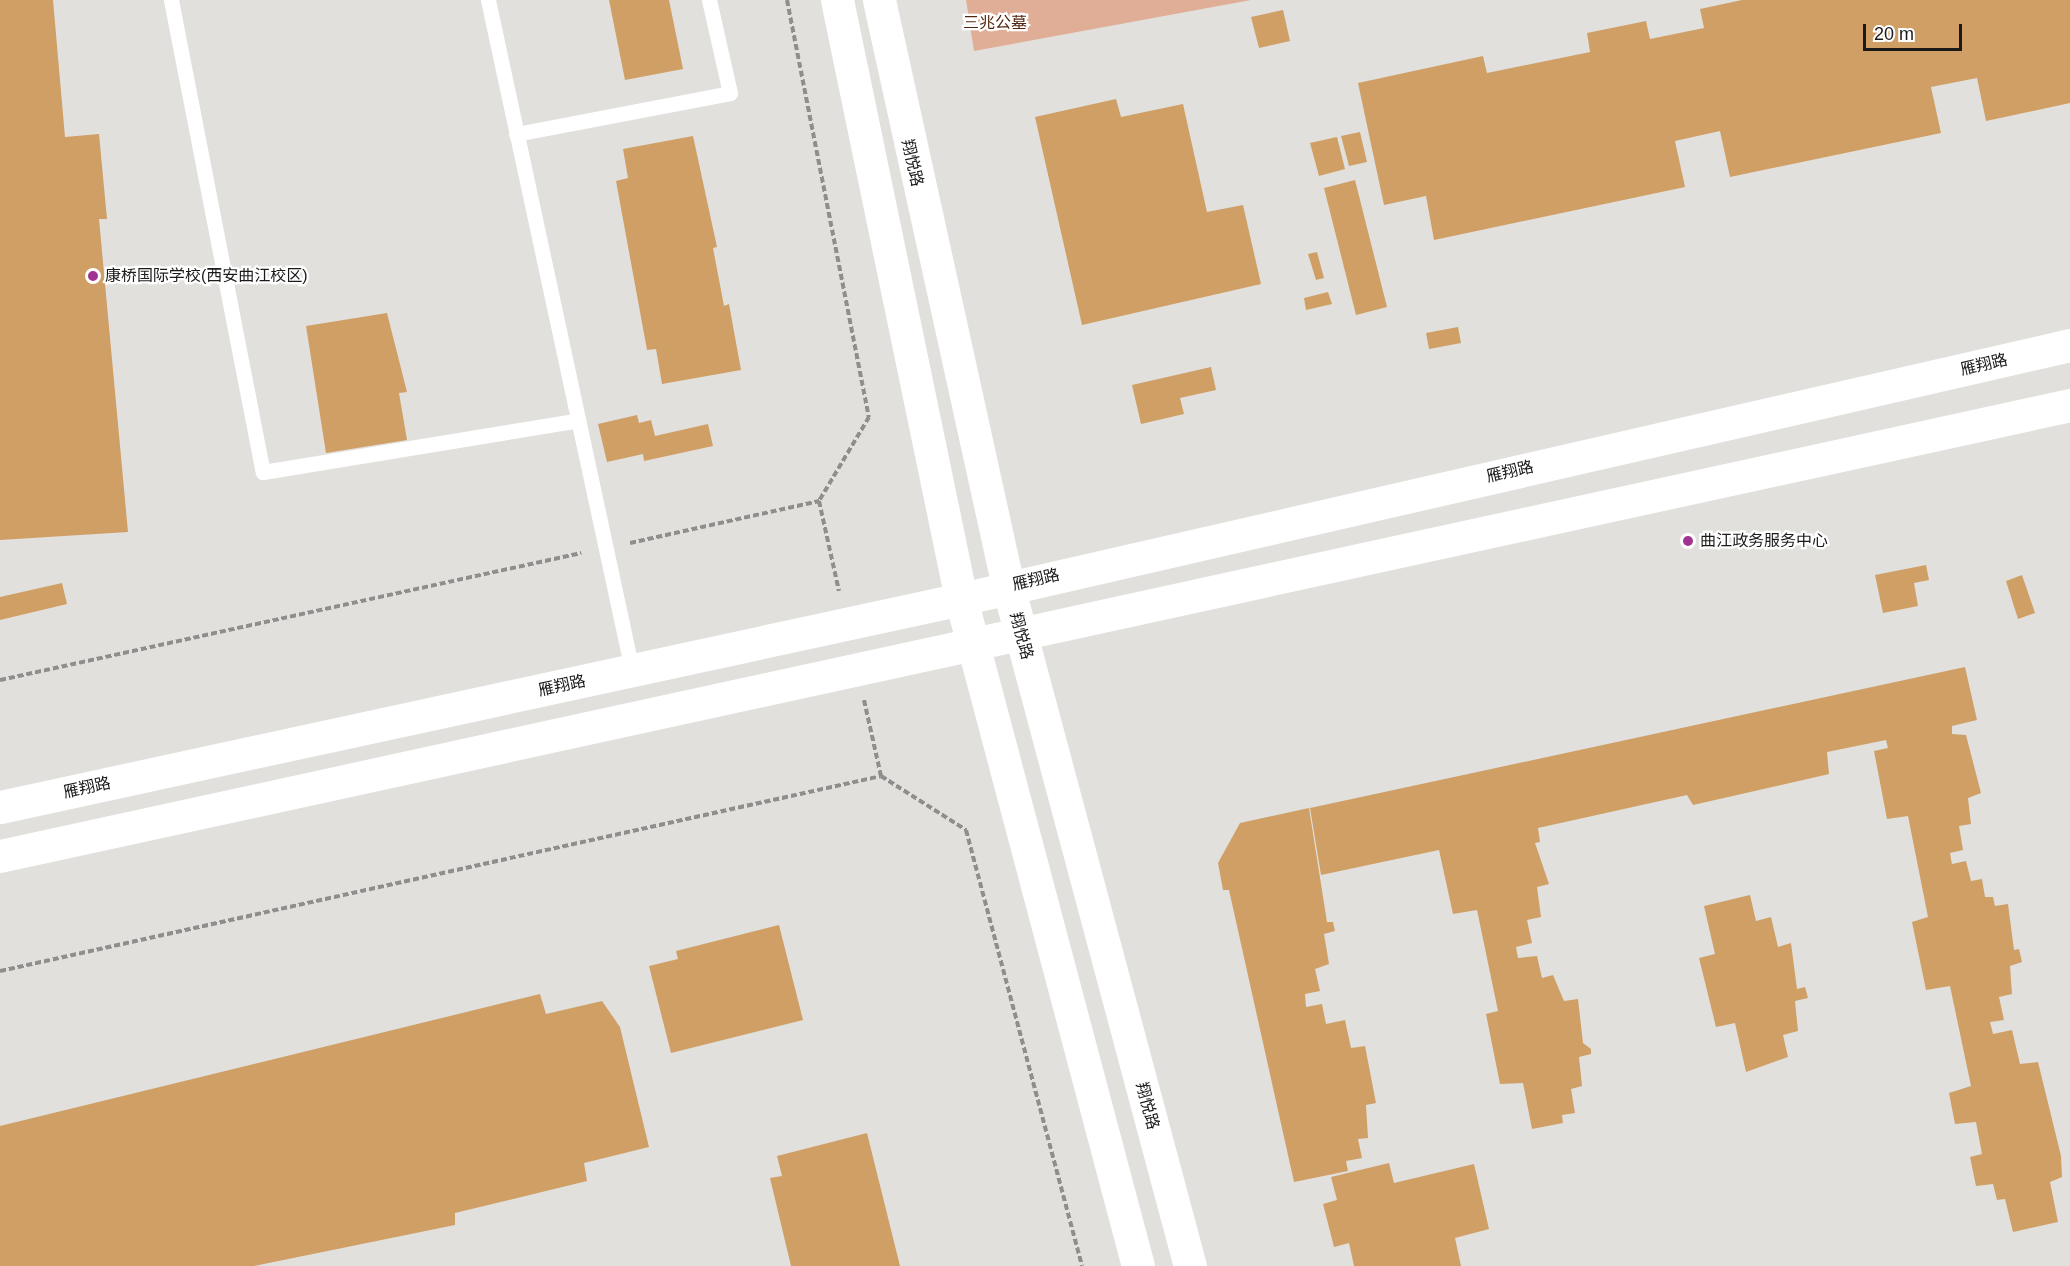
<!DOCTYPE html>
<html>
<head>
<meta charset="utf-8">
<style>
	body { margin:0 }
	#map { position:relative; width:2070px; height:1266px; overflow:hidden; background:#e1e0dd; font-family:Arial,"Noto Sans SC",sans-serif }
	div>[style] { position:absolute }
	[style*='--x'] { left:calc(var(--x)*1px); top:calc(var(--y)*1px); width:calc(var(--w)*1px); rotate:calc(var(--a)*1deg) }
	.green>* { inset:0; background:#e0ae97 }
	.building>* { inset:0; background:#cf9f66 }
	.path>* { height:4px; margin-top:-2px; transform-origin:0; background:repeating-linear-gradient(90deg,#8f8e8c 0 6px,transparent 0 9px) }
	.service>* { height:15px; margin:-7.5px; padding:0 7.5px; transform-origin:7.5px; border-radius:7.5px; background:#fff }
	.tertiary>* { height:33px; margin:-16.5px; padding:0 16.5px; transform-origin:16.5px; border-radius:16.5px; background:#fff }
	.secondary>* { height:33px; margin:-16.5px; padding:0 16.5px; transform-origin:16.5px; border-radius:16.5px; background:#fff }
	.dots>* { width:16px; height:16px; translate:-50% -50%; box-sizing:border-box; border:3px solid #fff; border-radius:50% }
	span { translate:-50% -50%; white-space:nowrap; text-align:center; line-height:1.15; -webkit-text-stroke:4.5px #fff; paint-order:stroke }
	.park-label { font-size:16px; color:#532710 }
	.street-label { font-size:16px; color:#1b1a19 }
	.poi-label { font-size:16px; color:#1b1a19 }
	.left { translate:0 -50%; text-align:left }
	.scale { position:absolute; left:1863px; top:24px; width:99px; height:27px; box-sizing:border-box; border:3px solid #1b1a19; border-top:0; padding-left:8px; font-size:18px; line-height:21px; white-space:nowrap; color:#1b1a19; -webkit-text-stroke:4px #fff; paint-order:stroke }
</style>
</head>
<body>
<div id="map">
	<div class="green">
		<div style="clip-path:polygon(966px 0,1251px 0,974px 51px)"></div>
	</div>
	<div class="building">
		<div style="clip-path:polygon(0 0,53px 0,65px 137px,99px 134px,107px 219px,99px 219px,128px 532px,0 540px)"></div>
		<div style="clip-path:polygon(609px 0,669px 0,683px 69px,625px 80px)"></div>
		<div style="clip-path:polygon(1742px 0,2070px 0,2070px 103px,1986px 121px,1977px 78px,1931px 87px,1941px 133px,1730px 177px,1720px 131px,1675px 141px,1685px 187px,1434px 240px,1426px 196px,1384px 205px,1358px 83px,1483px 56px,1487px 73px,1590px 52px,1587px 33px,1646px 21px,1650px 39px,1704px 28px,1700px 9px)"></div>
		<div style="clip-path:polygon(1283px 10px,1290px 41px,1259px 48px,1251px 17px)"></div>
		<div style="clip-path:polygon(1116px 99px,1121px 117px,1183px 104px,1207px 212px,1243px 205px,1261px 284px,1082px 325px,1035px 117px)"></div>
		<div style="clip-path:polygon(1360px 132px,1367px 162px,1349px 166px,1341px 136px)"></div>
		<div style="clip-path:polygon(693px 136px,717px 247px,713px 248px,724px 306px,729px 304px,741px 370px,662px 384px,656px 349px,647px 350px,616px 181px,628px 178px,623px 149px)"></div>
		<div style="clip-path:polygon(1337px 137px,1345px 169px,1319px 176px,1310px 143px)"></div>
		<div style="clip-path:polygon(1355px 180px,1387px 307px,1356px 315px,1324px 188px)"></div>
		<div style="clip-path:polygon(1317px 252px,1324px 278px,1316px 280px,1308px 254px)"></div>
		<div style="clip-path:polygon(1328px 292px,1332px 304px,1306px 310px,1304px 298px)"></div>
		<div style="clip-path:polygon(387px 313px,407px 392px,399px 393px,407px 440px,326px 453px,306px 326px)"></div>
		<div style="clip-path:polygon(1458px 327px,1461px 343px,1429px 349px,1426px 333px)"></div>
		<div style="clip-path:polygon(1211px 367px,1216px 390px,1180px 398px,1184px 414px,1141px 424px,1132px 385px)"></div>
		<div style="clip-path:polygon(637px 415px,639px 423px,651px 420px,655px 436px,708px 424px,713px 446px,644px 461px,643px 454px,607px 462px,598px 424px)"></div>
		<div style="clip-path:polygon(1926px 565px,1929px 580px,1914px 583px,1918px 606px,1883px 613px,1875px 575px)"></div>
		<div style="clip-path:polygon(2022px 575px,2035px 613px,2018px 619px,2006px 581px)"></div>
		<div style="clip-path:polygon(62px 583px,67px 604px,0 620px,0 597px)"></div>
		<div style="clip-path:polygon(1965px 667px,1977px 720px,1952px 726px,1952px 734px,1966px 735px,1981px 793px,1968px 798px,1971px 824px,1959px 826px,1963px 850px,1950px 853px,1951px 859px,1952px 864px,1966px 861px,1971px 881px,1982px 879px,1985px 897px,1993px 897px,1995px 906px,2008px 904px,2014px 950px,2019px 949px,2022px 962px,2010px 966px,2012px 994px,1999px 997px,2004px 1020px,1990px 1022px,1993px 1034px,2012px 1030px,2020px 1064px,2038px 1062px,2061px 1156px,2062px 1177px,2050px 1182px,2058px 1222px,2013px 1232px,2005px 1199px,1997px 1200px,1993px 1184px,1976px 1186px,1970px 1157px,1982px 1154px,1976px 1122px,1955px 1124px,1949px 1093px,1971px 1086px,1950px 986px,1926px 990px,1912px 922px,1928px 917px,1908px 816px,1887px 819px,1874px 751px,1888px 748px,1886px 740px,1827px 752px,1829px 774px,1693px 805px,1687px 795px,1538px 828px,1540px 842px,1535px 843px,1549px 884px,1537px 887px,1541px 917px,1527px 920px,1532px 943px,1516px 947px,1518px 958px,1537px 956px,1542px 978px,1553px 975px,1564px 1001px,1578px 999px,1583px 1043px,1591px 1049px,1591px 1054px,1579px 1057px,1582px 1086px,1571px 1089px,1575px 1113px,1562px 1115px,1563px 1123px,1532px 1129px,1523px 1083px,1500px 1084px,1486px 1014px,1498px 1011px,1477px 910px,1453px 914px,1439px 850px,1321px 875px,1310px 808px)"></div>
		<div style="clip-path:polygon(1309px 808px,1327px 922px,1333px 922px,1335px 931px,1324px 934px,1329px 964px,1315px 969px,1320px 991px,1305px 994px,1306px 1007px,1322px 1004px,1326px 1024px,1345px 1020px,1351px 1048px,1365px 1046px,1376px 1103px,1366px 1105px,1368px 1138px,1358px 1139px,1362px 1158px,1346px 1161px,1348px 1171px,1294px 1182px,1229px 890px,1223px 890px,1218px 863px,1240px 823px)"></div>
		<div style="clip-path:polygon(1750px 895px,1756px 921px,1771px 917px,1778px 947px,1791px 943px,1797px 989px,1805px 987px,1808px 998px,1795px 1001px,1798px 1031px,1783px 1035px,1788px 1057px,1746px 1072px,1735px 1023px,1716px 1027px,1699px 958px,1715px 954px,1704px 906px)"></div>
		<div style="clip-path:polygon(779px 925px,803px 1020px,671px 1053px,649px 966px,678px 959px,676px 951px)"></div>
		<div style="clip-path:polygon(540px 994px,546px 1014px,602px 1001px,620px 1027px,649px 1147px,584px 1163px,587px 1181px,455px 1213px,455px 1225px,254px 1266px,0 1266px,0 1126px)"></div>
		<div style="clip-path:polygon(867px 1133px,900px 1266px,791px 1266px,770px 1178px,782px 1176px,777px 1156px)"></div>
		<div style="clip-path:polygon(1389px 1163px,1394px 1183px,1474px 1164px,1489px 1229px,1455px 1238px,1461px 1266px,1354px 1266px,1349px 1243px,1334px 1247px,1323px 1204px,1337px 1200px,1331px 1177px)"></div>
	</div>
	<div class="path">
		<div style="--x:787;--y:0;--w:425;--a:78.9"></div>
		<div style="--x:869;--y:417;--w:98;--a:120.8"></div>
		<div style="--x:819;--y:501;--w:92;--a:77.5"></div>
		<div style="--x:630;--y:543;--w:194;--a:-12.5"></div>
		<div style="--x:0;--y:680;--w:595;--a:-12.33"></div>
		<div style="--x:864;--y:700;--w:78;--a:77.4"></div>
		<div style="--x:0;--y:971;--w:902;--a:-12.48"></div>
		<div style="--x:881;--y:776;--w:101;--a:32.4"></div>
		<div style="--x:966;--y:830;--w:451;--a:75.1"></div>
	</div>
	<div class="service">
		<div style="--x:171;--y:0;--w:481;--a:79"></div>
		<div style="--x:263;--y:472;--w:316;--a:-9.3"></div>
		<div style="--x:488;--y:0;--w:685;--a:77.87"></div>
		<div style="--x:516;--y:134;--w:218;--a:-10.8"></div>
		<div style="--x:730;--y:93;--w:95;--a:-102.7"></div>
	</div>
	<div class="tertiary">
		<div style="--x:837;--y:0;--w:612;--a:78.3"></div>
		<div style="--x:961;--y:599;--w:690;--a:75.14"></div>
		<div style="--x:879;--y:0;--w:600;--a:77.59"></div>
		<div style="--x:1008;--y:586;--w:704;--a:75.02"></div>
	</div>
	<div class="secondary">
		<div style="--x:0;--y:807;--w:983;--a:-12.21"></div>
		<div style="--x:961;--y:599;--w:1138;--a:-12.9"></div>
		<div style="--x:0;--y:856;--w:2119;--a:-12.29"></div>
	</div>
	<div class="dots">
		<div style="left:93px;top:276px;background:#a23391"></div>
		<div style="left:1688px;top:541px;background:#a23391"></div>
	</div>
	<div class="park-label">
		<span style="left:995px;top:23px">三兆公墓</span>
	</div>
	<div class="street-label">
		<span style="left:912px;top:163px;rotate:77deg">翔悦路</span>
		<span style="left:1984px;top:365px;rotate:-13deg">雁翔路</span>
		<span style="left:1510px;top:472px;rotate:-13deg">雁翔路</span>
		<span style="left:1036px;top:580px;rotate:-13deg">雁翔路</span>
		<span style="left:1021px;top:636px;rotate:75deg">翔悦路</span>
		<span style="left:562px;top:686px;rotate:-12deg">雁翔路</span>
		<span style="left:87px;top:788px;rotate:-12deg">雁翔路</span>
		<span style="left:1147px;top:1106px;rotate:75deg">翔悦路</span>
	</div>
	<div class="poi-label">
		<span class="left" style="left:105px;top:276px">康桥国际学校(西安曲江校区)</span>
		<span class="left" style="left:1700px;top:541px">曲江政务服务中心</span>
	</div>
	<div class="scale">20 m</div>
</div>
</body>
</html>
